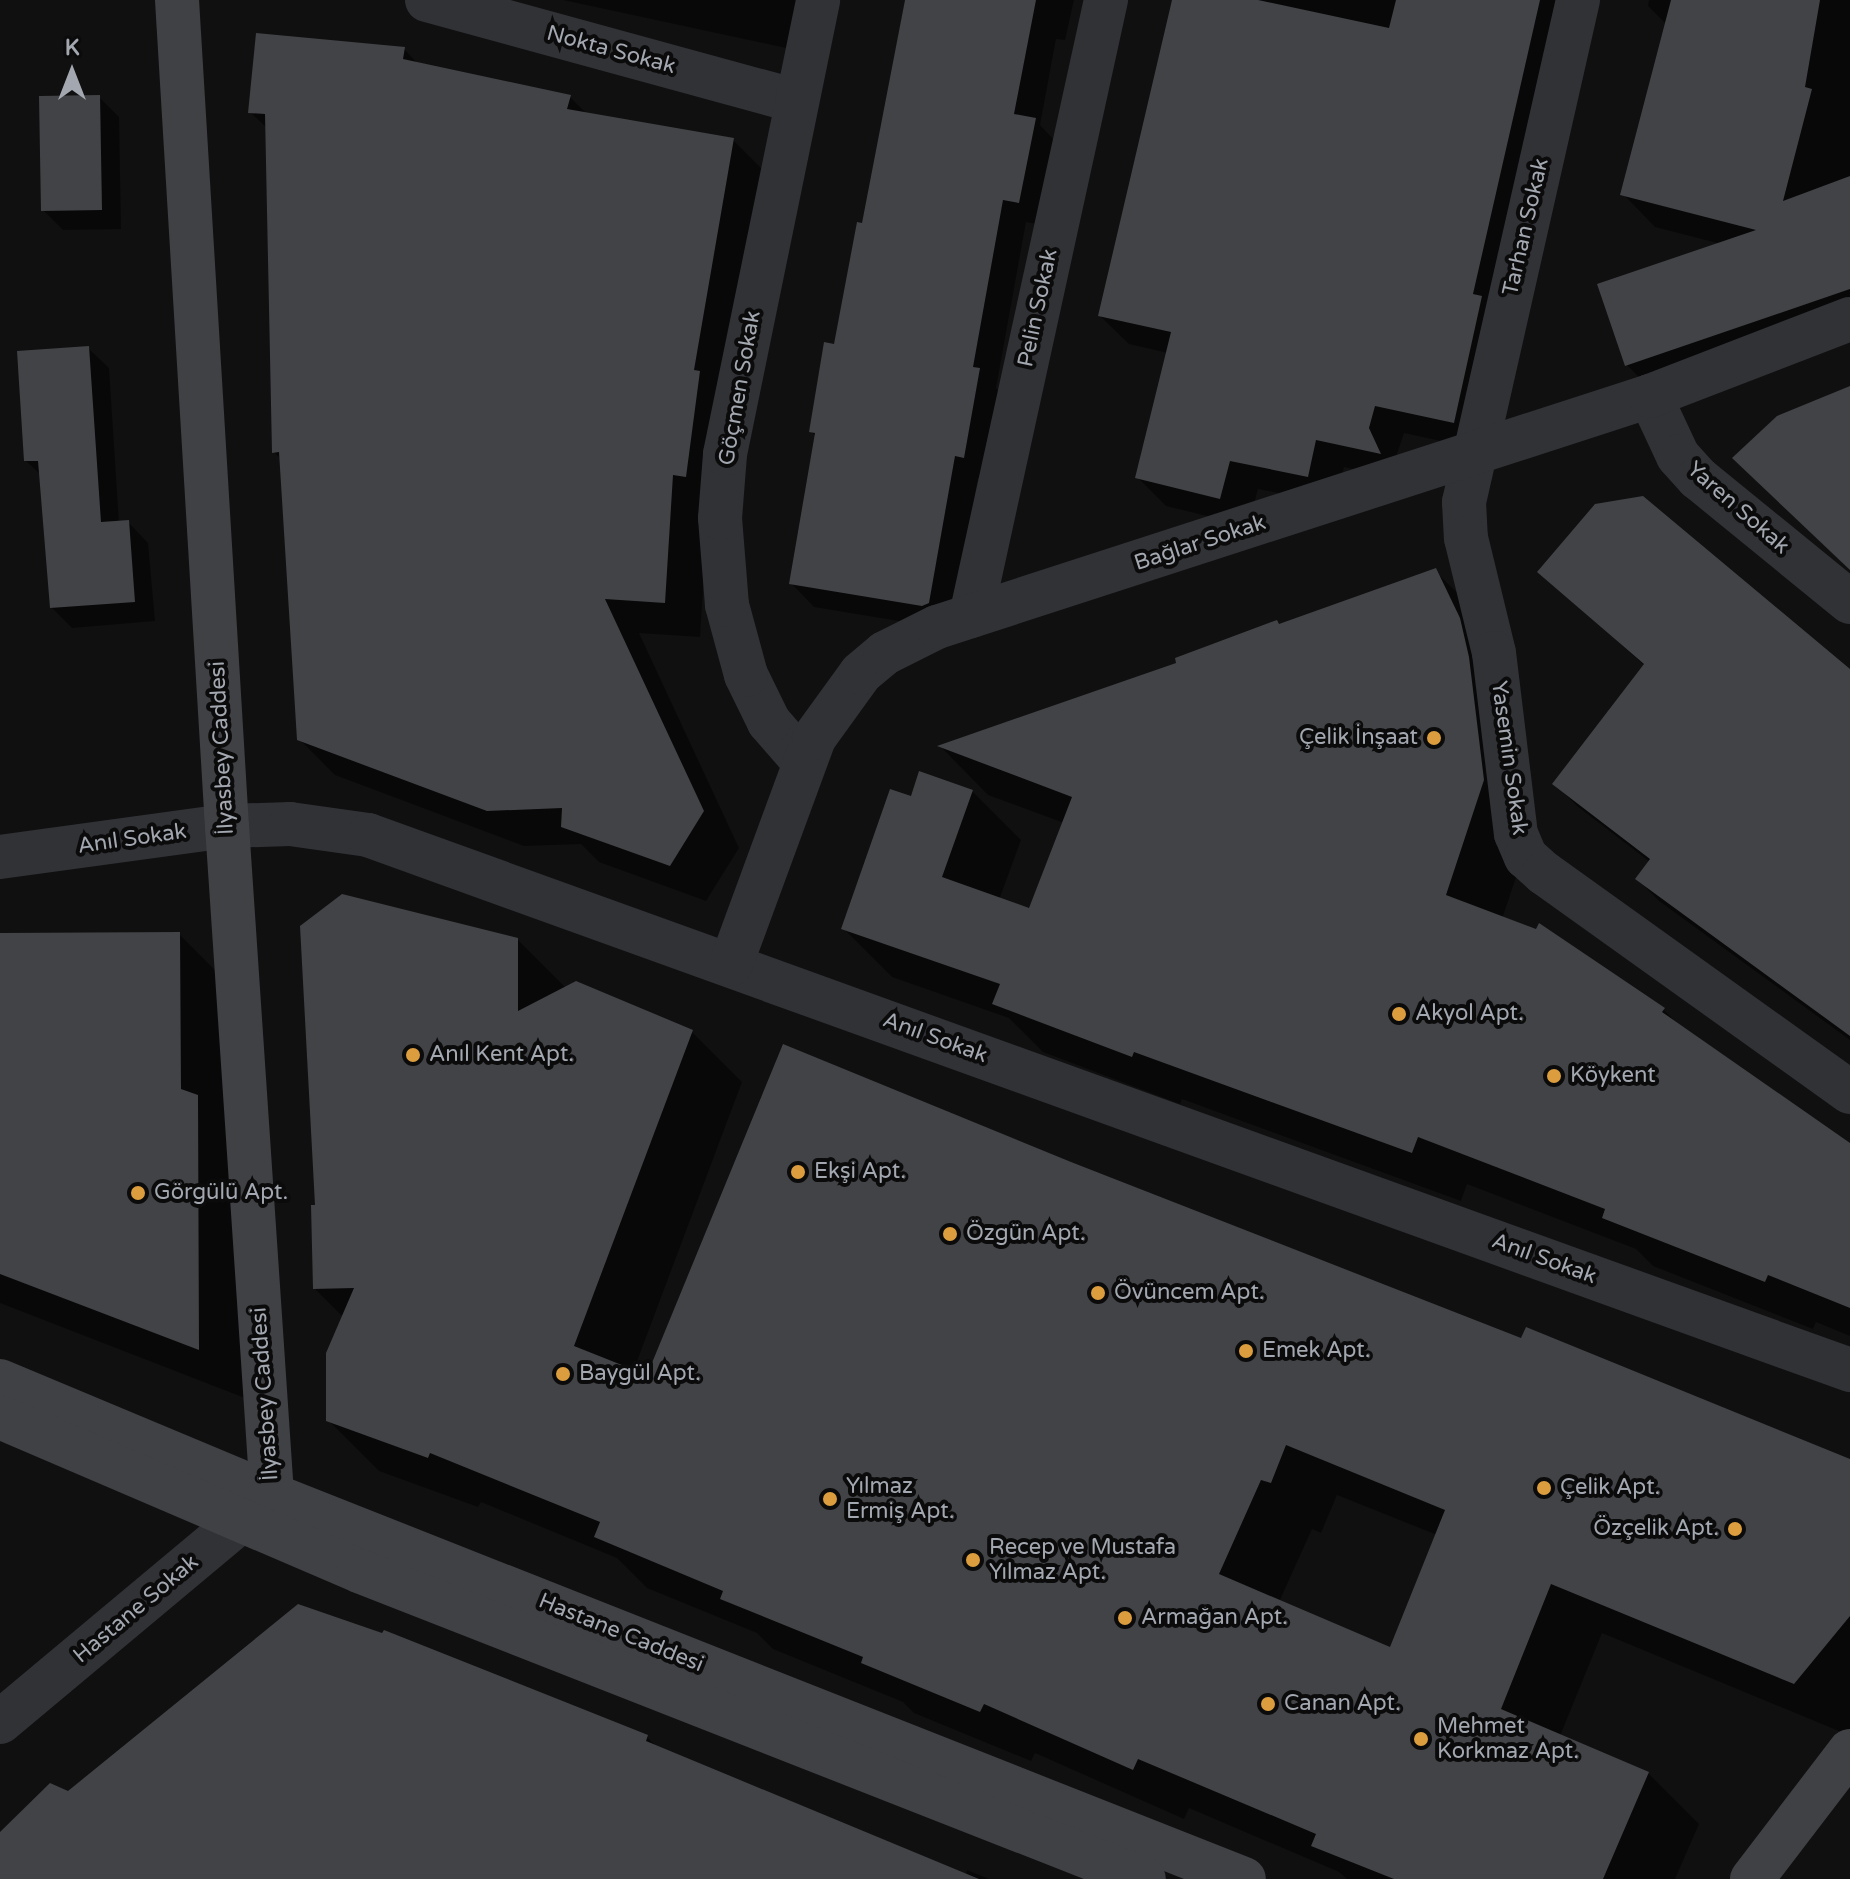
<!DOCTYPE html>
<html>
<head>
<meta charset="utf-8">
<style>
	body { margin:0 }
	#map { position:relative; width:1850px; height:1879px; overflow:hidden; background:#101011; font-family:"Varela Round",sans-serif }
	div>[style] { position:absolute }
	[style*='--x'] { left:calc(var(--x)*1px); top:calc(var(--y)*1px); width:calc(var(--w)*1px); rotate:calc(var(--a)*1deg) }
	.shadow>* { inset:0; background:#0007 }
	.building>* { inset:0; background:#424346 }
	.street>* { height:44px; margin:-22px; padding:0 22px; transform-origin:22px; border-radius:22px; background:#313236 }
	.secondary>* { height:44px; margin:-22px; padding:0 22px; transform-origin:22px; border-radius:22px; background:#404145 }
	.dots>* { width:22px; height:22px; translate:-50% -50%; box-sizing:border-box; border:4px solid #0b0b0c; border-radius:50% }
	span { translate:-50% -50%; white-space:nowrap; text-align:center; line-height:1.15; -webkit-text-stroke:8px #0b0b0c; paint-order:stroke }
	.street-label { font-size:22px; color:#a3a8b0 }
	.poi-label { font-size:22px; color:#a3a8b0 }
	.right { translate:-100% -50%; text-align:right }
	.left { translate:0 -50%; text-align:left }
	.north { position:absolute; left:32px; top:32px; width:80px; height:80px; -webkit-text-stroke:6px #0b0b0c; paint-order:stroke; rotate:0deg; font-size:22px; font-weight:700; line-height:32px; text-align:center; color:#a3a8b0 }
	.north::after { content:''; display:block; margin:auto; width:28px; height:36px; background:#a3a8b0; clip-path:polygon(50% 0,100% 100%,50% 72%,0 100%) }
</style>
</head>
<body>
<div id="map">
	<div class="shadow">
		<div style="clip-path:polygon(563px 0,802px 0,791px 49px)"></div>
		<div style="clip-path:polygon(905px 0,1074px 0,1065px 40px,1056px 39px,1040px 125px,1058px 144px,1042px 225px,1026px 222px,996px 388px,1002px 394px,987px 480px,978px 478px,952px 627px,947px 629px,814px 607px,791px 583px,816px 437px,811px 431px,836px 346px,864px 226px)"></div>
		<div style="clip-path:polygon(1174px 0,1574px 0,1482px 450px,1404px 433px,1396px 457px,1407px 481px,1344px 467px,1336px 504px,1258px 489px,1248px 526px,1166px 506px,1137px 477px,1168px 353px,1129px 344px,1100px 316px)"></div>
		<div style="clip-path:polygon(1649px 0,1850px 0,1850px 332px,1659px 398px,1627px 365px,1721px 244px,1655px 227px,1623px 194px,1667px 25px,1648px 6px)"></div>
		<div style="clip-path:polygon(404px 49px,419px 65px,570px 97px,587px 114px,733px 140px,769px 176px,708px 510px,700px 637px,639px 633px,739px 848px,706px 901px,599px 862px,581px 844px,524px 846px,335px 775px,299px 739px,281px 459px,274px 452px,267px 128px,250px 112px)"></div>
		<div style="clip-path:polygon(99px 97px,119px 117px,121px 229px,63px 230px,43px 210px)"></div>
		<div style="clip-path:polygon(88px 348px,109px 368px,119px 523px,128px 522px,148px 543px,155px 621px,72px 628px,52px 608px,41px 475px,26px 461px)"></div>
		<div style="clip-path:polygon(1435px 571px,1484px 619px,1532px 830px,1502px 919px,1537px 932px,1539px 926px,1664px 1010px,1683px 1029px,1850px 1145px,1850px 1336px,1816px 1322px,1813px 1329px,1653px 1266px,1636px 1249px,1467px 1184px,1461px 1201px,1182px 1099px,1180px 1104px,1043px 1052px,1009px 1018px,892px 977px,843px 928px,912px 798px,972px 791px,1021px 840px,999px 900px,1030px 911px,1064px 823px,988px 795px,941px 747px)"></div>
		<div style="clip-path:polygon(1540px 572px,1850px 671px,1850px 1040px,1659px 901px,1637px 879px,1650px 862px,1577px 806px,1555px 784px,1645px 666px)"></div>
		<div style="clip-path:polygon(179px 934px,230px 985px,250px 1400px,0 1303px,0 935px)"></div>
		<div style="clip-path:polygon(evenodd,517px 939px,566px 988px,691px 1031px,742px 1082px,633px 1372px,648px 1378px,1071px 1164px,1522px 1341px,1850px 1460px,1850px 1729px,1846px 1734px,1602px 1633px,1560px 1736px,1648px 1773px,1699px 1824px,1675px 1879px,1347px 1879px,1339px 1872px,1189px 1808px,1184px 1819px,1035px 1753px,1031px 1761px,914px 1713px,903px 1702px,773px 1649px,757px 1633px,647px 1588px,617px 1558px,481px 1502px,478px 1507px,379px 1471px,328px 1420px,343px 1317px,315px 1289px,317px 1207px,517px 939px,1337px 1495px,1437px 1535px,1392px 1650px,1279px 1602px,1312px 1529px,1321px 1533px,1337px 1495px)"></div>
		<div style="clip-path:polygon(647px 1737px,657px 1747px,966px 1874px,967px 1870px,989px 1879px,0 1879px,0 1835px,68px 1793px)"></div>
	</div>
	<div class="building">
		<div style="clip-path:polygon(905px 0,1036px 0,1014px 114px,1036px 118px,1019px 203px,1003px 200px,973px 367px,980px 368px,964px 458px,955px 456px,929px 603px,922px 606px,789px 584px,815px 433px,809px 432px,824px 342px,834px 344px,857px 222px,862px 223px)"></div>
		<div style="clip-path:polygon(1172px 0,1258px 0,1389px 28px,1396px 0,1540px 0,1473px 294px,1482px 296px,1454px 423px,1375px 406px,1369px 428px,1381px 454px,1316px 440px,1308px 477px,1230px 461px,1220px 499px,1135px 478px,1171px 332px,1098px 316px)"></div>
		<div style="clip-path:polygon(1671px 0,1820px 0,1805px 87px,1812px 89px,1783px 201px,1850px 176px,1850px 289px,1625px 366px,1597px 284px,1756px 230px,1620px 195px)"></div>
		<div style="clip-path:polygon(256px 33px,405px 47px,403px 59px,571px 95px,567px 109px,734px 138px,694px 370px,700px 371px,686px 477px,673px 475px,665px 603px,605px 599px,704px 811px,670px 866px,561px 827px,562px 808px,487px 811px,297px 740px,279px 452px,272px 453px,265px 114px,248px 113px)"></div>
		<div style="clip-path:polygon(100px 95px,102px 210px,41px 211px,39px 96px)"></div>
		<div style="clip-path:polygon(89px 346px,101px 522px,129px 520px,135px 602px,50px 608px,38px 461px,24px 461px,17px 351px)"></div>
		<div style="clip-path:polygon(1850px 386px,1850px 570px,1732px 458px,1777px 416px)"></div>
		<div style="clip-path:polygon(1643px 496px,1850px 669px,1850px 1036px,1635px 879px,1650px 859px,1552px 784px,1644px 664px,1537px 572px,1595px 504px)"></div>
		<div style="clip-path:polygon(1436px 568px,1460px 618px,1469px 657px,1484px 780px,1446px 895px,1536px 929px,1539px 923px,1665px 1008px,1662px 1012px,1850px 1143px,1850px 1308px,1768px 1275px,1765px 1282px,1602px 1218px,1605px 1209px,1418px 1137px,1412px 1153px,1134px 1052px,1132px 1057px,992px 1004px,1000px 984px,841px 929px,890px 789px,911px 796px,919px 771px,973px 790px,942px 877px,1029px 908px,1072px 797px,937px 746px,1176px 663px,1175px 658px,1277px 620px,1279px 624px)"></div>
		<div style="clip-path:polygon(evenodd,342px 894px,518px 938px,518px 1011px,576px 981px,693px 1030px,574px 1346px,647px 1375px,783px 1044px,1071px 1162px,1521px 1338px,1526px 1327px,1850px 1459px,1850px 1616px,1794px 1684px,1551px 1584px,1501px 1709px,1649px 1772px,1603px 1879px,1394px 1879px,1311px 1846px,1316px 1834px,1138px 1759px,1133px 1770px,984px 1704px,980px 1712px,861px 1663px,863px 1657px,720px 1599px,723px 1591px,594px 1537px,600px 1522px,430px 1453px,428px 1458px,326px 1421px,326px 1353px,354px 1288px,313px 1289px,311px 1205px,315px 1205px,300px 926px,342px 894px,1286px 1445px,1445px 1510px,1390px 1647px,1219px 1574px,1261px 1480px,1271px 1483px,1286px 1445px)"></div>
		<div style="clip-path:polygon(180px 932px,181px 1089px,198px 1095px,199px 1350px,0 1274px,0 933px)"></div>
		<div style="clip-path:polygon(298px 1604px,382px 1633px,384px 1630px,648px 1735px,646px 1741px,979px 1879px,0 1879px,0 1832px,50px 1783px,68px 1791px)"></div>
	</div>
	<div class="street">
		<div style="--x:427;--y:0;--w:383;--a:15.3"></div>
		<div style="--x:1578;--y:0;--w:515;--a:102.79"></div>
		<div style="--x:1464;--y:502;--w:36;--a:87"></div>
		<div style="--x:1466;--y:538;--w:118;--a:76.3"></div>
		<div style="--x:1494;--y:653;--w:182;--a:83.1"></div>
		<div style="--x:1516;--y:834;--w:25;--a:67"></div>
		<div style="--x:1526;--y:857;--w:24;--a:42"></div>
		<div style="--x:1544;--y:873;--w:376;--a:35.6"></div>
		<div style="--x:1650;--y:396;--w:66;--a:65"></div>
		<div style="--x:1678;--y:456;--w:30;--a:48"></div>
		<div style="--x:1698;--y:478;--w:196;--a:39.2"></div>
		<div style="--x:971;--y:616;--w:631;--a:-77.64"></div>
		<div style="--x:803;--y:761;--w:52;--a:-131.1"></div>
		<div style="--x:769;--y:722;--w:52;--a:-116.1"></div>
		<div style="--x:746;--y:675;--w:73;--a:-105.2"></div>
		<div style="--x:727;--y:605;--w:87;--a:-94.6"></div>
		<div style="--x:720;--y:518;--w:64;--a:-85.5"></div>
		<div style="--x:725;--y:454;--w:463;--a:-78.4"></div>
		<div style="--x:0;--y:857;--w:229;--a:-7.8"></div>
		<div style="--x:227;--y:826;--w:63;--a:-1.8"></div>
		<div style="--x:290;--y:824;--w:79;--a:8"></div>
		<div style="--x:368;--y:835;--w:1576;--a:19.85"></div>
		<div style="--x:731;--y:964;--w:241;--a:-69.8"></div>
		<div style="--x:814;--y:738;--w:80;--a:-54.1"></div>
		<div style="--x:861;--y:673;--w:31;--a:-40"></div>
		<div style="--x:885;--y:653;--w:58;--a:-26.6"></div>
		<div style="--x:937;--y:627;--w:749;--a:-17.95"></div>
		<div style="--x:1650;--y:396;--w:214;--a:-21.1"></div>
		<div style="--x:0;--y:1722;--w:348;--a:-39.9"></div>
	</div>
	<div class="secondary">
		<div style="--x:177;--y:0;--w:828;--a:86.54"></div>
		<div style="--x:227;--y:826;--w:671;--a:86.15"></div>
		<div style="--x:0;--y:1381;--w:295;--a:22.7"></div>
		<div style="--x:272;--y:1495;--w:1045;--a:21.56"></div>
		<div style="--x:0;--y:1417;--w:391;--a:23.2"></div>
		<div style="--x:359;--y:1571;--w:843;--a:21.42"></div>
		<div style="--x:1752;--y:1879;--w:161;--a:-52.6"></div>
	</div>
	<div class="dots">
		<div style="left:1434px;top:738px;background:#db9d3e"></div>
		<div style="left:1399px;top:1014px;background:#db9d3e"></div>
		<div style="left:413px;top:1055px;background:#db9d3e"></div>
		<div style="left:1554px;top:1076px;background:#db9d3e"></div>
		<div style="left:798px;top:1172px;background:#db9d3e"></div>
		<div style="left:138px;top:1193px;background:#db9d3e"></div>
		<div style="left:950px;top:1234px;background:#db9d3e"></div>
		<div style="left:1098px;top:1293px;background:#db9d3e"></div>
		<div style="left:1246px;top:1351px;background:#db9d3e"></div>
		<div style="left:563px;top:1374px;background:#db9d3e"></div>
		<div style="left:1544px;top:1488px;background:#db9d3e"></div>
		<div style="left:830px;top:1499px;background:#db9d3e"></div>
		<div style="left:1735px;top:1529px;background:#db9d3e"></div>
		<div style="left:973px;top:1560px;background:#db9d3e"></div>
		<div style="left:1125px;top:1618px;background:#db9d3e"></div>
		<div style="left:1268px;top:1704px;background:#db9d3e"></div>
		<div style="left:1421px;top:1739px;background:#db9d3e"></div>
	</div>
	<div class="street-label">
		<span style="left:611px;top:50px;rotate:15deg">Nokta Sokak</span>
		<span style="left:1526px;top:227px;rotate:-77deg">Tarhan Sokak</span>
		<span style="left:1038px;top:308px;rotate:-78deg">Pelin Sokak</span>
		<span style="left:740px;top:388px;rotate:-80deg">Göçmen Sokak</span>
		<span style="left:1738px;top:508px;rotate:41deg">Yaren Sokak</span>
		<span style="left:1200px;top:543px;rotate:-18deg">Bağlar Sokak</span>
		<span style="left:222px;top:748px;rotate:-93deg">İlyasbey Caddesi</span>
		<span style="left:1509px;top:758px;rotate:82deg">Yasemin Sokak</span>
		<span style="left:132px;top:839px;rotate:-8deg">Anıl Sokak</span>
		<span style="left:935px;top:1038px;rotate:20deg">Anıl Sokak</span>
		<span style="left:1544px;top:1259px;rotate:20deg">Anıl Sokak</span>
		<span style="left:265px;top:1394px;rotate:-94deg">İlyasbey Caddesi</span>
		<span style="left:136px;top:1609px;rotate:-40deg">Hastane Sokak</span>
		<span style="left:621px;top:1633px;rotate:22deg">Hastane Caddesi</span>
	</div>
	<div class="poi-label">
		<span class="right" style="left:1418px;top:738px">Çelik İnşaat</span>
		<span class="left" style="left:1415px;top:1014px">Akyol Apt.</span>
		<span class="left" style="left:429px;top:1055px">Anıl Kent Apt.</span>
		<span class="left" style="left:1570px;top:1076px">Köykent</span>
		<span class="left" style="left:814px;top:1172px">Ekşi Apt.</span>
		<span class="left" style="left:154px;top:1193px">Görgülü Apt.</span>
		<span class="left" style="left:966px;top:1234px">Özgün Apt.</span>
		<span class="left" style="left:1114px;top:1293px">Övüncem Apt.</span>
		<span class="left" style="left:1262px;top:1351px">Emek Apt.</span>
		<span class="left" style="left:579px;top:1374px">Baygül Apt.</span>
		<span class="left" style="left:846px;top:1499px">Yılmaz<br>Ermiş Apt.</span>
		<span class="left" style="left:1560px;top:1488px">Çelik Apt.</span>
		<span class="right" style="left:1719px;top:1529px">Özçelik Apt.</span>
		<span class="left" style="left:989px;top:1560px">Recep ve Mustafa<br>Yılmaz Apt.</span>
		<span class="left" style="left:1141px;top:1618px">Armağan Apt.</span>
		<span class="left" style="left:1284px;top:1704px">Canan Apt.</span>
		<span class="left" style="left:1437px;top:1739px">Mehmet<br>Korkmaz Apt.</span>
	</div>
	<div class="north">K</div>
</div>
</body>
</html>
